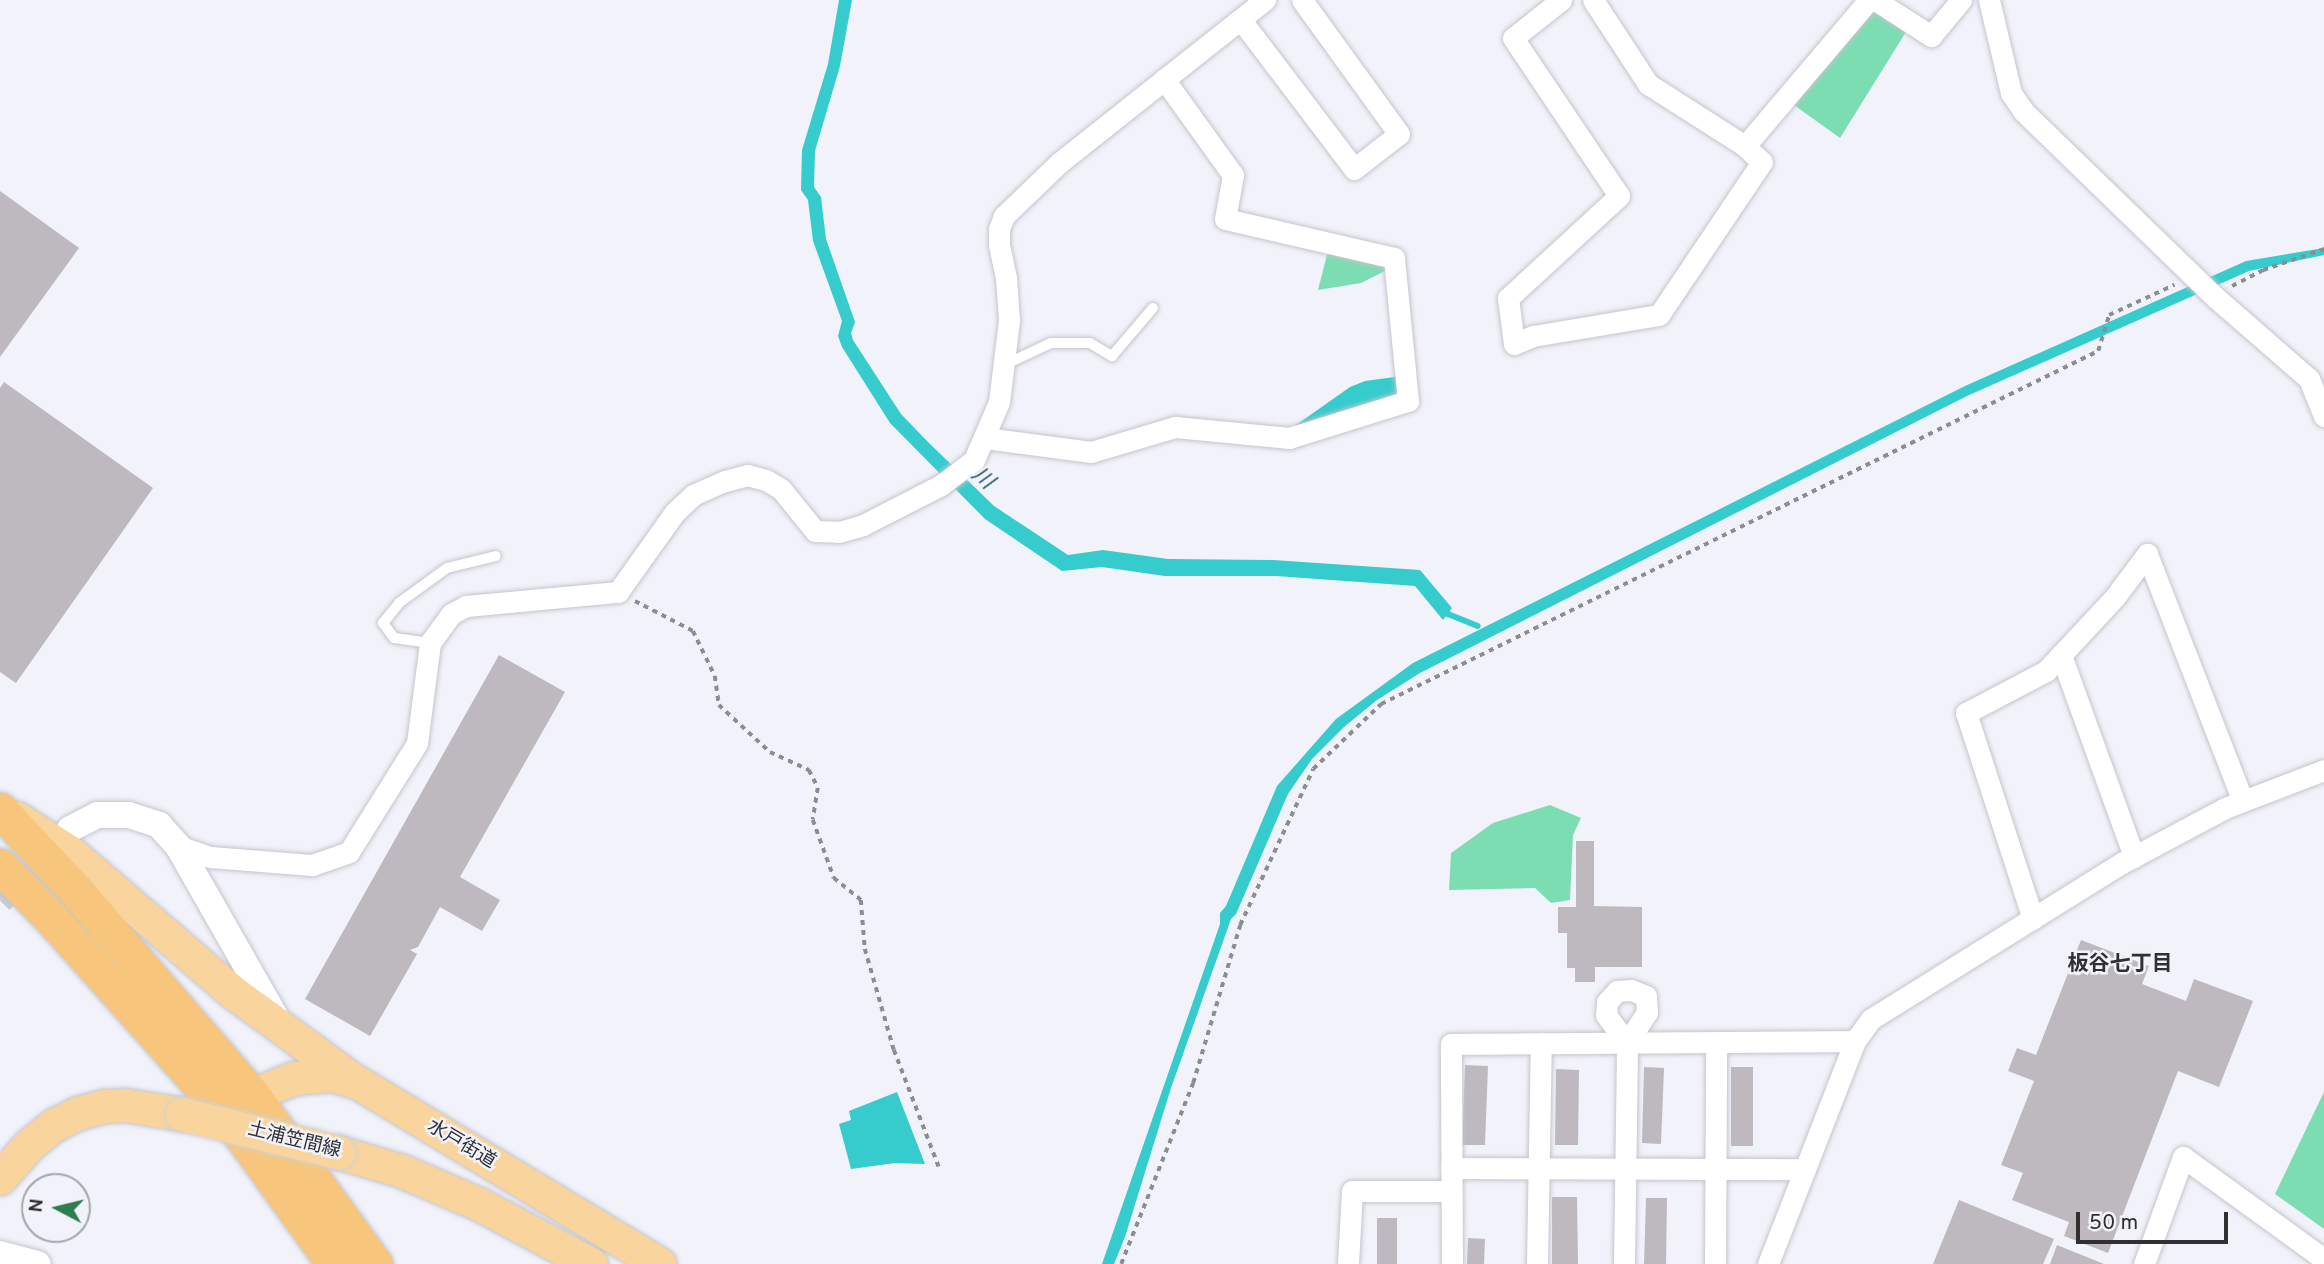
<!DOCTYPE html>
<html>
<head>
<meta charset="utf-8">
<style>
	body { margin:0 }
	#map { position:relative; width:2324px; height:1264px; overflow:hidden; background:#f1f2fa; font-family:Overpass,"Noto Sans JP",sans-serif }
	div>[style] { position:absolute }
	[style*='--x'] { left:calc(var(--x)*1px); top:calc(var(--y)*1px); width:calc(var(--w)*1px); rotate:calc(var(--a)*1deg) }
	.green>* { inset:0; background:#7cddb3 }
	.water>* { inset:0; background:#36ccce }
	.stream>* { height:6px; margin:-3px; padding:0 3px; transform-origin:3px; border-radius:3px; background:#36ccce }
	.building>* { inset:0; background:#bdb9bf }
	.tertiary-tunnel>* { height:26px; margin-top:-13px; transform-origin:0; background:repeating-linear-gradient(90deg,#cacbd2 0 26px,transparent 0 39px) }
	.path>* { height:3.5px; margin-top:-1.75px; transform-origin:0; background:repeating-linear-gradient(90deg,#8c8d92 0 5px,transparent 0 10px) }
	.roads { filter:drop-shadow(0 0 2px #c4c5cd) drop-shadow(0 0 2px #c4c5cd) }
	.service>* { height:10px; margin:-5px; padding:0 5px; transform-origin:5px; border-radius:5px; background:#fff }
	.minor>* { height:21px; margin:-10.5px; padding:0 10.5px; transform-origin:10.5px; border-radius:10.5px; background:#fff }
	.tertiary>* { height:26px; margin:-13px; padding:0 13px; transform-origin:13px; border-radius:13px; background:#fff }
	.primary>* { height:33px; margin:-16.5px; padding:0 16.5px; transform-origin:16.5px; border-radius:16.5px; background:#f9d49d }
	.trunk>* { height:35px; margin:-17.5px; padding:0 17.5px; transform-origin:17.5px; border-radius:17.5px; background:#f7c67c }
	.bridges { filter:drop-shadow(0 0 2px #d1d1d2) drop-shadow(0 0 2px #d1d1d2) }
	.primary-bridge>* { height:33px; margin:-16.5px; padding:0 16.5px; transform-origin:16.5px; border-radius:16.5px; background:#f9d49d }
	span { translate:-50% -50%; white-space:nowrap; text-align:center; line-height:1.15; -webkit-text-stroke:5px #f1f2fa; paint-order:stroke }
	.street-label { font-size:19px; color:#303033 }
	.water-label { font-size:21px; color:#145252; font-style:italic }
	.neighbourhood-label { font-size:21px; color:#303033; font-weight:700 }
	.north { position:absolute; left:21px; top:1173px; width:70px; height:70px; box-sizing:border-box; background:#f1f2fa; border:2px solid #a4a4aa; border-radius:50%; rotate:277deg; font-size:19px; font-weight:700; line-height:28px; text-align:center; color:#303033 }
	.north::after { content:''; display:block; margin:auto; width:24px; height:32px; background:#2c7e4f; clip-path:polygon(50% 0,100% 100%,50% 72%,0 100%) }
	.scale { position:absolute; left:2076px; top:1212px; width:152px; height:32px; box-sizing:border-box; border:4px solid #303033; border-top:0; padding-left:9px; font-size:21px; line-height:24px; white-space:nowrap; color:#303033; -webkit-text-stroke:5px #f1f2fa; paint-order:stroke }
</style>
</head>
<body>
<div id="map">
	<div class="green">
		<div style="clip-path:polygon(1871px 3px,1909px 27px,1840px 138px,1794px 105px)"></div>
		<div style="clip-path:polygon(1329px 247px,1389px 269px,1361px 283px,1318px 290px)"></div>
		<div style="clip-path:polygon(1550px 805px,1581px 818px,1573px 835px,1570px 900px,1551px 903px,1535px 888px,1449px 890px,1451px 853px,1493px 823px)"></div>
		<div style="clip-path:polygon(2324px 1092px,2324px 1229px,2275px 1194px)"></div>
	</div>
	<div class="water">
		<div style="clip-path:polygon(839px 0,852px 0,840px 66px,815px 151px,814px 187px,821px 197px,826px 239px,855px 322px,851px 333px,853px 340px,901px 414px,927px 441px,994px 506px,1068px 555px,1103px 550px,1168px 559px,1273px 560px,1420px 570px,1452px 608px,1443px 620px,1415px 586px,1276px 576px,1165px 576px,1102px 567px,1062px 571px,985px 519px,890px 423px,842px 347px,838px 336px,842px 321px,813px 241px,808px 200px,801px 190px,802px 150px,828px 64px)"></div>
		<div style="clip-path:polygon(2324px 248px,2324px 255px,2249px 271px,1967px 396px,1420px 673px,1377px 700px,1344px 727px,1312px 759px,1288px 794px,1236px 914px,1231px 919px,1171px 1088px,1125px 1237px,1114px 1264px,1102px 1264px,1220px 924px,1220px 913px,1226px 906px,1277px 786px,1336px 719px,1413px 663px,1965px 386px,2246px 261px)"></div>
		<div style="clip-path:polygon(1402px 376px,1403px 398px,1289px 430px,1350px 387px,1365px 381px)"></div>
		<div style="clip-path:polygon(897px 1092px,925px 1164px,895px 1163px,851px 1169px,839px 1124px,851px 1120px,849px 1111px)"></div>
	</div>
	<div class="stream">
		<div style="--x:1443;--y:608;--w:8;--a:50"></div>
		<div style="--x:1448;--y:614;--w:32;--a:22"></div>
	</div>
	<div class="building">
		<div style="clip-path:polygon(0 191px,79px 248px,0 357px)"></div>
		<div style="clip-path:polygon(4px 382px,153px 488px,16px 683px,0 672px,0 388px)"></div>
		<div style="clip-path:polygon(499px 655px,565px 692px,460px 877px,500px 900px,482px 931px,440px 907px,418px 947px,410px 950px,417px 954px,370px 1036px,305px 999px)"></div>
		<div style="clip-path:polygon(1576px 841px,1594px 841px,1594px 906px,1642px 907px,1642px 967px,1595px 967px,1595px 982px,1575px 982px,1575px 968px,1567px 968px,1567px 933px,1558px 933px,1558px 907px,1576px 907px)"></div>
		<div style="clip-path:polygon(2081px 940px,2149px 966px,2142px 984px,2186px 1001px,2194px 979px,2253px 1001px,2219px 1087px,2178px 1071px,2108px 1253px,2064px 1236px,2069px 1222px,2012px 1200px,2023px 1173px,2001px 1165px,2034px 1081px,2008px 1071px,2017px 1048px,2036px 1055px)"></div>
		<div style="clip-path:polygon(1465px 1065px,1488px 1066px,1485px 1145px,1462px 1145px)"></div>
		<div style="clip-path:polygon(1644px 1067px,1664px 1068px,1661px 1144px,1642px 1143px)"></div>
		<div style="clip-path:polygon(1731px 1067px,1753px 1067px,1753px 1146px,1731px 1146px)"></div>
		<div style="clip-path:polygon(1556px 1069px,1579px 1070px,1578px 1145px,1555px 1145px)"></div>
		<div style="clip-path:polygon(1552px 1197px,1577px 1197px,1578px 1264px,1552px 1264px)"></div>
		<div style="clip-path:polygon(1646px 1198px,1667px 1198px,1666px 1264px,1644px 1264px)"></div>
		<div style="clip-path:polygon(1959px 1200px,2054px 1239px,2043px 1264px,1933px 1264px)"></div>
		<div style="clip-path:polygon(1377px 1218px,1397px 1218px,1397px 1264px,1377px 1264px)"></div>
		<div style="clip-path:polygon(1468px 1238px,1485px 1239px,1484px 1264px,1467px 1264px)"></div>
		<div style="clip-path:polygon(2057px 1245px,2104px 1264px,2050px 1264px)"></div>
	</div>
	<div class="tertiary-tunnel">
		<div style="--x:0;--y:901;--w:43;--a:-45.9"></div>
	</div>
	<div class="path">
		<div style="--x:2232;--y:286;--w:35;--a:-27"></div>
		<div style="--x:2263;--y:270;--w:65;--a:-19"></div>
		<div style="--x:635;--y:601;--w:65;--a:27.3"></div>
		<div style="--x:693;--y:631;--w:50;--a:63.9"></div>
		<div style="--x:715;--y:676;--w:29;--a:82"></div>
		<div style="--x:719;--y:705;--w:69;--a:42.7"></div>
		<div style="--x:770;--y:752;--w:43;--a:24.8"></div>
		<div style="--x:809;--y:770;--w:20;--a:63"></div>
		<div style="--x:818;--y:788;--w:32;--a:99"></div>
		<div style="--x:813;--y:820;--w:62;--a:70.1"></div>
		<div style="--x:834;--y:878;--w:35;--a:39"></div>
		<div style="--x:861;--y:900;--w:49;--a:85.3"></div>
		<div style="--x:865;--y:949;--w:105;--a:74"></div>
		<div style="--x:894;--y:1050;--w:125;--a:69"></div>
		<div style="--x:1121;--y:1264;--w:195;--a:-68.3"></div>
		<div style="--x:1193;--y:1083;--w:165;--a:-73.4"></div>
		<div style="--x:1240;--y:925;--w:172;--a:-64.9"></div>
		<div style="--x:1313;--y:769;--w:94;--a:-43.7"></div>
		<div style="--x:1381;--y:704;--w:799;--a:-26.21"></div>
		<div style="--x:2098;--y:351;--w:38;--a:-73"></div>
		<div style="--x:2109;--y:315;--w:72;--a:-24.8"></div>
	</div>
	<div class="roads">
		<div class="service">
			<div style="--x:1004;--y:365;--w:52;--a:-25.1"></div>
			<div style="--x:1051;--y:343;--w:39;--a:0"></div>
			<div style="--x:1090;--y:343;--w:26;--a:31"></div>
			<div style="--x:1112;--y:356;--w:63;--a:-49.5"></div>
			<div style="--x:430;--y:643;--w:36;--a:-172"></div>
			<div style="--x:394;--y:638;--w:19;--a:-126"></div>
			<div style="--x:383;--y:623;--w:26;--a:-51"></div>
			<div style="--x:399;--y:603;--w:59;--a:-36.1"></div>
			<div style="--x:447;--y:568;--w:50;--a:-13.8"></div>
		</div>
		<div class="minor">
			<div style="--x:1561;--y:0;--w:61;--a:141.6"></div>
			<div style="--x:1513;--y:38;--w:190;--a:56.1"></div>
			<div style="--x:1619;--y:196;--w:151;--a:137.4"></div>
			<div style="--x:1508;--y:298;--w:46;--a:82.6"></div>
			<div style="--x:1514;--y:344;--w:21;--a:-23"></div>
			<div style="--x:1533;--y:336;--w:128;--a:-9.5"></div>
			<div style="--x:1659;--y:315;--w:184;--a:-56.1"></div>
			<div style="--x:1762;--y:162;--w:23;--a:-137"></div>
			<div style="--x:1745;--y:146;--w:115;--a:-147.4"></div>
			<div style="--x:1648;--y:84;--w:100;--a:-123.2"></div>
			<div style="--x:1875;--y:0;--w:67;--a:32.7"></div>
			<div style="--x:1931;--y:36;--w:47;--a:-50.2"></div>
			<div style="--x:1989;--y:0;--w:96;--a:76.7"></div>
			<div style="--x:2011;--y:93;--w:22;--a:56"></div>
			<div style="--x:2023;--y:111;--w:267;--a:44.1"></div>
			<div style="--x:2215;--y:297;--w:125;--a:41.1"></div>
			<div style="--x:2309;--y:379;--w:40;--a:68"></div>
			<div style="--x:1241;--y:20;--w:187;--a:52.8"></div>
			<div style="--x:1354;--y:169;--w:57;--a:-37.9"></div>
			<div style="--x:1399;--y:134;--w:165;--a:-125.9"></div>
			<div style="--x:1745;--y:146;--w:192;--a:-49.7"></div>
			<div style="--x:985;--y:438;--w:107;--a:7.5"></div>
			<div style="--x:1091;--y:452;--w:88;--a:-16.6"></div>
			<div style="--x:1175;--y:427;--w:115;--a:5.5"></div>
			<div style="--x:1289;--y:438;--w:125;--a:-17.3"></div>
			<div style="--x:1408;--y:401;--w:144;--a:-95.6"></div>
			<div style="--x:1394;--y:258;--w:173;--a:-167"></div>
			<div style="--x:1225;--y:219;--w:45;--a:-79.7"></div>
			<div style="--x:1233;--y:175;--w:118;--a:-125.7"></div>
			<div style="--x:2061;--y:655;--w:215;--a:70.1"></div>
			<div style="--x:178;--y:846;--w:34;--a:19"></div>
			<div style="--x:210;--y:857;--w:102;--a:4.5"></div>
			<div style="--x:312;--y:865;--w:39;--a:-19"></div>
			<div style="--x:349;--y:852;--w:128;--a:-58"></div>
			<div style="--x:417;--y:743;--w:101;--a:-82.6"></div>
			<div style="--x:430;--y:643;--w:36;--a:-54"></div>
			<div style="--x:451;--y:614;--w:17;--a:-28"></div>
			<div style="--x:466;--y:606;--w:153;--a:-5.3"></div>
			<div style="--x:618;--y:592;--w:98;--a:-54.5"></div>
			<div style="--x:675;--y:512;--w:25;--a:-43"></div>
			<div style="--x:693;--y:495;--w:35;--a:-24"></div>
			<div style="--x:725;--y:481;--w:23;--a:-15"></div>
			<div style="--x:747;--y:475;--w:20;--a:15"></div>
			<div style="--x:766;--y:480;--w:17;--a:31"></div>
			<div style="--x:781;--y:489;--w:54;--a:51"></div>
			<div style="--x:815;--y:531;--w:24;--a:2"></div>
			<div style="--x:839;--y:532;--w:25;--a:-16"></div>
			<div style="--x:863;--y:525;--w:88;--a:-27.1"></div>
			<div style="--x:941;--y:485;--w:41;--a:-37.1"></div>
			<div style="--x:974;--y:460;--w:63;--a:-66.7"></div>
			<div style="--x:999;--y:402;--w:83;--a:-83"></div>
			<div style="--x:1009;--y:320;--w:42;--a:-94.1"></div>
			<div style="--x:1006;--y:278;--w:35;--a:-102"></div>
			<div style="--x:999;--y:244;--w:15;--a:-90"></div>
			<div style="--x:999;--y:229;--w:14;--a:-69"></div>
			<div style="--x:1004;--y:216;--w:76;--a:-43.9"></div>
			<div style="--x:1059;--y:163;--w:263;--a:-38.4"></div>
			<div style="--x:2033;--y:919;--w:217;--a:-108"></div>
			<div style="--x:1966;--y:713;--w:90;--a:-27.7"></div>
			<div style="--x:2046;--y:671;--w:101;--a:-47"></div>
			<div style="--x:2115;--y:597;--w:54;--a:-53.3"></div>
			<div style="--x:2147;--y:554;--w:265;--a:68.8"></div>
			<div style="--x:1451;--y:1168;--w:354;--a:0.2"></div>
			<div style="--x:1348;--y:1264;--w:73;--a:-86.9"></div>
			<div style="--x:1352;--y:1191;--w:99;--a:0"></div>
			<div style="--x:1452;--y:1264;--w:220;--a:-90.3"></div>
			<div style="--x:1451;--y:1044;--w:404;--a:-0.4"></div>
			<div style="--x:1537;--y:1264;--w:221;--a:-89"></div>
			<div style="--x:1624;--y:1264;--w:221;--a:-89.2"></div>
			<div style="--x:1627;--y:1043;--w:37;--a:-57"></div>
			<div style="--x:1647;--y:1012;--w:16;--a:-94"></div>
			<div style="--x:1646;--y:996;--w:16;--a:-158"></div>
			<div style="--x:1631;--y:990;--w:14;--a:176"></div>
			<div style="--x:1617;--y:991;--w:15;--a:132"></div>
			<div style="--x:1607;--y:1002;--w:13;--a:94"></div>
			<div style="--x:1606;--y:1015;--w:35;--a:53"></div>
			<div style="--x:1715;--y:1264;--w:221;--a:-89.7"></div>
			<div style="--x:1768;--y:1264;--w:239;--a:-68.7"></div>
			<div style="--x:1855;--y:1041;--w:27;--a:-54"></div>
			<div style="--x:1871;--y:1019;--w:296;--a:-31.9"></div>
			<div style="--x:2122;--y:863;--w:117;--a:-28.1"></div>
			<div style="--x:2225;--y:808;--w:106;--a:-21"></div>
			<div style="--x:2144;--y:1264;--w:114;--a:-70"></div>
			<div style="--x:2183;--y:1157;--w:174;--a:35.9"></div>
		</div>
		<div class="tertiary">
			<div style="--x:70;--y:829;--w:30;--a:-27"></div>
			<div style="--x:97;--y:815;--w:32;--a:0"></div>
			<div style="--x:129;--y:815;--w:32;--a:18"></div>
			<div style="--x:159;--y:825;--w:28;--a:48"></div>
			<div style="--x:178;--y:846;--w:204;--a:60.3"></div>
			<div style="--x:0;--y:1254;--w:39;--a:15"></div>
		</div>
		<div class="primary">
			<div style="--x:17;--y:818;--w:64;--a:32.9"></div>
			<div style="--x:71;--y:853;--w:215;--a:40.7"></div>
			<div style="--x:234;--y:993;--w:142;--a:36.1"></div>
			<div style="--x:230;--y:1111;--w:27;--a:-36"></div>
			<div style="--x:252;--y:1095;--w:45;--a:-22"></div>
			<div style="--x:294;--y:1078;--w:38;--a:-5"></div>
			<div style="--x:332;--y:1075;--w:26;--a:16"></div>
			<div style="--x:357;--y:1082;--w:353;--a:31"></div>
			<div style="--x:338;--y:1152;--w:67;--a:16.5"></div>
			<div style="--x:402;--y:1171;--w:84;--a:23.2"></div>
			<div style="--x:479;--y:1204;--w:127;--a:28.2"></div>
			<div style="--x:0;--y:1178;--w:44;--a:-48.7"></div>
			<div style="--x:29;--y:1145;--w:32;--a:-39"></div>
			<div style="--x:54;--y:1125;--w:27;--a:-27"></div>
			<div style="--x:78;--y:1113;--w:27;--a:-15"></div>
			<div style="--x:104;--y:1106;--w:21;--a:-3"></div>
			<div style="--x:125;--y:1105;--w:58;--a:9"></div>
		</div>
		<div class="trunk">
			<div style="--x:0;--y:810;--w:111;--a:46.8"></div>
			<div style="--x:76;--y:891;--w:269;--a:49.2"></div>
			<div style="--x:252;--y:1095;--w:209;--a:54"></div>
			<div style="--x:0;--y:866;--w:73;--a:45.6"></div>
			<div style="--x:51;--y:918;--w:263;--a:48.2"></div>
			<div style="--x:226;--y:1114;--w:185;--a:54.2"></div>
		</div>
	</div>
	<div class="bridges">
		<div class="primary-bridge">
			<div style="--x:182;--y:1114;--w:161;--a:13.7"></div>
		</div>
	</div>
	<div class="street-label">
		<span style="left:294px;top:1141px;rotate:14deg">土浦笠間線</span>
		<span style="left:461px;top:1145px;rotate:31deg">水戸街道</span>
	</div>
	<div class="water-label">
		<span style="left:982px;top:479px;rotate:40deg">川</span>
	</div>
	<div class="neighbourhood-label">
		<span style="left:2120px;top:965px">板谷七丁目</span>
	</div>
	<div class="north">N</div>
	<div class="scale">50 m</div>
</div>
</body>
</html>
